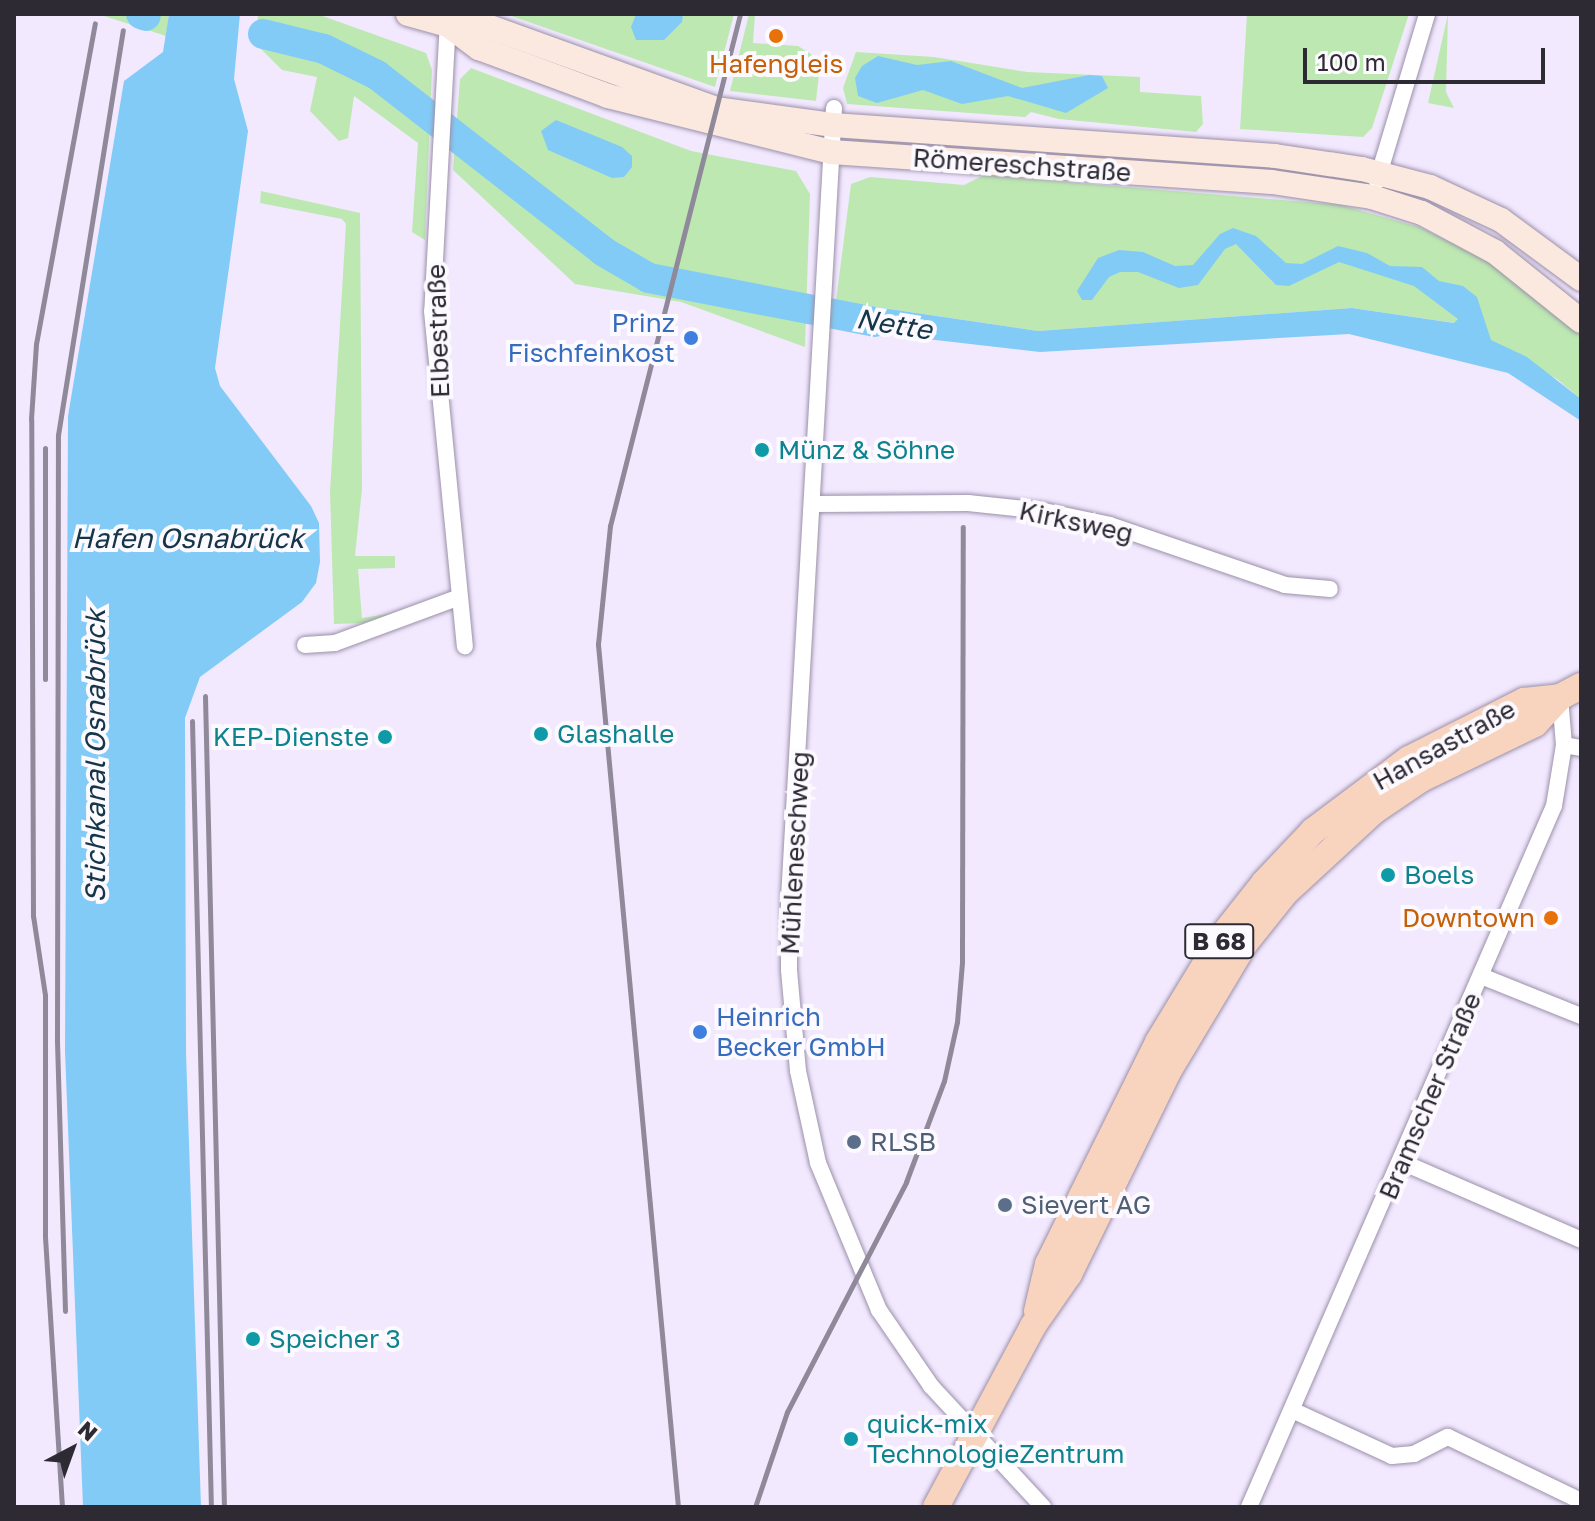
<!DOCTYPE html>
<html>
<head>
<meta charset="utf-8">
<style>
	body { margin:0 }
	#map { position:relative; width:1595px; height:1521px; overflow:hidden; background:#f2e9ff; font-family:"Golos Text",sans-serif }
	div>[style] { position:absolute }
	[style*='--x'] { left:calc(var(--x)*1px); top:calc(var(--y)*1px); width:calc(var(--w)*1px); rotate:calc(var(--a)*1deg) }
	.green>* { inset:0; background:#bde8b2 }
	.water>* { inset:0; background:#82cbf7 }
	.river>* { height:30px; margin:-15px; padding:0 15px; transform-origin:15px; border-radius:15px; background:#82cbf7 }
	.roads { filter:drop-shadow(0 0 2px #9b90a9) drop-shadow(0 0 2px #9b90a9) }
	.street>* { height:16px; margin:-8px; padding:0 8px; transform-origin:8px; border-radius:8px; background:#fff }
	.secondary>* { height:24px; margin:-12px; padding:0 12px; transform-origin:12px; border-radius:12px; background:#fbe9df }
	.primary>* { height:26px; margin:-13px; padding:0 13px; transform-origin:13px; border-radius:13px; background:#f8d4bf }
	.rail>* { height:5px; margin:-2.5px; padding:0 2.5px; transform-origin:2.5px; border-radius:2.5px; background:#908999 }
	.dots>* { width:22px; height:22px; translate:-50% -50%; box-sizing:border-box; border:4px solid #fcfaff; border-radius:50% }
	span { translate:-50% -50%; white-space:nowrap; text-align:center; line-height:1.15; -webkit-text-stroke:8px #fcfaff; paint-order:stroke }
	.shield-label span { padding:2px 6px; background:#fcfaff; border:2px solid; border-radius:6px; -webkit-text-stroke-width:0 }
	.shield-label { font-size:24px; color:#2e2a34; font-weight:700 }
	.food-label { font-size:26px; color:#c56008 }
	.right { translate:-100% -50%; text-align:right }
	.street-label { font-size:26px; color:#2e2a34 }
	.shop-label { font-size:26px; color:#366cbe }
	.left { translate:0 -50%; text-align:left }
	.culture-label { font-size:26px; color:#0d838f }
	.service-label { font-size:26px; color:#4e5e75 }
	.water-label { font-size:28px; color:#153649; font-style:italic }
	.frame { position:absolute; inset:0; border:16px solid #2e2a34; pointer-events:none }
	.north { position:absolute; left:32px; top:1409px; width:80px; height:80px; -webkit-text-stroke:6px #fcfaff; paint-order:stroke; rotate:41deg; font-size:22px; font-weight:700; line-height:32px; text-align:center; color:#2e2a34 }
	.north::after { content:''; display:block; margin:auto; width:28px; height:36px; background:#2e2a34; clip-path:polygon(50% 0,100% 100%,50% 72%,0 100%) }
	.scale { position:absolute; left:1303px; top:48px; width:242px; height:36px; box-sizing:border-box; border:4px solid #2e2a34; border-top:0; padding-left:10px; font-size:24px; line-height:28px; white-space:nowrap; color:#2e2a34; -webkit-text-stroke:6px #fcfaff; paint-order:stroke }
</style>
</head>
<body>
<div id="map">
	<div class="green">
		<div style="clip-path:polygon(98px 14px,169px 14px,166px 36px)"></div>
		<div style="clip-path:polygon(258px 14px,317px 14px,426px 53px,432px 70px,425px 240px,412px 232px,418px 143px,354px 96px,348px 138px,339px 141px,310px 111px,317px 77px,282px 70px,256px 44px)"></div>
		<div style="clip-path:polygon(506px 14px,734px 14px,715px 87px)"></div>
		<div style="clip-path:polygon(749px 14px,755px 14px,753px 43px,798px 46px,811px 54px,819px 74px,816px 101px,730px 91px)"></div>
		<div style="clip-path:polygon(1247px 14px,1409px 14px,1372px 128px,1363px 137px,1240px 129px)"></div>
		<div style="clip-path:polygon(1448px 14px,1446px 92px,1454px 108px,1428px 103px)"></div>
		<div style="clip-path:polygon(856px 52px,934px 57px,1027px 72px,1140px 77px,1140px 92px,1201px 96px,1203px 124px,1196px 132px,1059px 119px,1031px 112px,1025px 117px,847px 104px,843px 88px)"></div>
		<div style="clip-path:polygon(471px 68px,691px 151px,796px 171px,810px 194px,805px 347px,681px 302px,575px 284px,453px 170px,460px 79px)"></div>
		<div style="clip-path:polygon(984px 175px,1341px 205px,1419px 227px,1491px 262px,1576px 328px,1581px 334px,1581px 399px,1557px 379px,1455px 323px,1352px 308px,1038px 331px,836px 301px,851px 184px,870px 177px,964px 185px)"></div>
		<div style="clip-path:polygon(261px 191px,360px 213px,362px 489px,355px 556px,395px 556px,395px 568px,358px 569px,362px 618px,394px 613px,363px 623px,334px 624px,330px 492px,346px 224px,342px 219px,260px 203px)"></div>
	</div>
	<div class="water">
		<div style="clip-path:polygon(169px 14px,240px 14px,234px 79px,248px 131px,215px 368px,220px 386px,311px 506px,319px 523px,320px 562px,316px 583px,302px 602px,200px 677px,185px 718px,186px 1052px,201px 1507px,83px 1507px,65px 1052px,68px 416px,124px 81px,163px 52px)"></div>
		<div style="clip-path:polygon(636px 14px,683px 14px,682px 22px,664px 40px,636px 40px,631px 27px)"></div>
		<div style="clip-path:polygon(878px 56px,917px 65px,951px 61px,1022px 88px,1089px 75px,1102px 76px,1108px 88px,1066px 113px,1008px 96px,962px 104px,923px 90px,877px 103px,858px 96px,855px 78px,862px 66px)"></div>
		<div style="clip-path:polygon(556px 120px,622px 147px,632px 156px,632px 167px,624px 177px,612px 178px,548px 150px,541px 131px)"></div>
		<div style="clip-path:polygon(1233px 228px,1256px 236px,1286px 263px,1302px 264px,1338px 246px,1367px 253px,1390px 266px,1422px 267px,1439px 281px,1463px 286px,1477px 297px,1491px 340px,1527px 357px,1581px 399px,1581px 421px,1508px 373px,1349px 334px,1040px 352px,892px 335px,833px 322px,835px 301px,1038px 331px,1352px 308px,1454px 323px,1458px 319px,1414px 286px,1339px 262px,1289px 286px,1276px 285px,1236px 244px,1225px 249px,1198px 285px,1179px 288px,1138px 272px,1120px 272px,1109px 277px,1092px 300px,1082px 300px,1077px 291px,1098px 258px,1119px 250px,1143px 252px,1175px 266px,1193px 265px,1220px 234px)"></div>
	</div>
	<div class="river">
		<div style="--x:141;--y:14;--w:5;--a:22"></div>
		<div style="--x:263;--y:34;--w:63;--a:13.8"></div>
		<div style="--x:324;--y:49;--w:59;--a:26.1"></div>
		<div style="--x:377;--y:75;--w:288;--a:37.9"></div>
		<div style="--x:604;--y:252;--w:52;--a:30"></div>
		<div style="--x:649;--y:278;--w:230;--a:11"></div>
	</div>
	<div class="roads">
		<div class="street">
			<div style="--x:448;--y:20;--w:291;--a:93.1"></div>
			<div style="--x:432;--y:311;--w:337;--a:84.4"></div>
			<div style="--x:834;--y:108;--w:792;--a:93.26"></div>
			<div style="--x:789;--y:899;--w:71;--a:90"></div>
			<div style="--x:789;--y:970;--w:101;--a:84.9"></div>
			<div style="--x:798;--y:1071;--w:94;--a:77.7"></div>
			<div style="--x:818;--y:1163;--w:159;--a:67.5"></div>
			<div style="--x:879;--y:1310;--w:92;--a:55.6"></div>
			<div style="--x:931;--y:1386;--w:165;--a:47.2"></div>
			<div style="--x:1377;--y:181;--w:174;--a:-73.3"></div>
			<div style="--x:814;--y:504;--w:154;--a:-0.4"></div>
			<div style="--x:968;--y:503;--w:76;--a:6"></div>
			<div style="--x:1044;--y:511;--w:67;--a:12"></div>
			<div style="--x:1110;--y:525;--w:185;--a:18.9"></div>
			<div style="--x:1285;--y:585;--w:45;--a:5.1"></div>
			<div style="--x:305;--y:645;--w:30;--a:-4"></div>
			<div style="--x:335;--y:643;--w:130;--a:-20.2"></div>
			<div style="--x:1564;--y:745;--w:17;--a:10"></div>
			<div style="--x:1481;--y:976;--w:108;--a:21.8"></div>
			<div style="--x:1402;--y:1162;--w:195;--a:23.5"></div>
			<div style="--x:1292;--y:1410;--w:110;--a:24.7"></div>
			<div style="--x:1392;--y:1456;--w:22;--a:-5"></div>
			<div style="--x:1414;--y:1454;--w:38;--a:-27"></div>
			<div style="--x:1448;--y:1437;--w:148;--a:25.7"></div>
			<div style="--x:1249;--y:1507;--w:764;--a:-66.49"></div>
			<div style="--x:1554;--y:806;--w:62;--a:-80.7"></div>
			<div style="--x:1564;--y:745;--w:48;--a:-94.8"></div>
		</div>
		<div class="secondary">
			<div style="--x:408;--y:14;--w:41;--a:15.4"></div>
			<div style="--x:448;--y:25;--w:39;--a:1"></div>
			<div style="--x:487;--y:26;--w:244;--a:19.9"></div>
			<div style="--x:716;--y:109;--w:118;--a:7.8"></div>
			<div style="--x:833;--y:125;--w:443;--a:4"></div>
			<div style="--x:1275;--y:156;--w:88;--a:8.5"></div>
			<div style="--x:1362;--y:169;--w:70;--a:14.8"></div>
			<div style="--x:1430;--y:187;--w:78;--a:24.9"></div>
			<div style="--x:1501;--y:220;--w:99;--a:36.4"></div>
			<div style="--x:448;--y:25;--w:39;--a:37"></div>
			<div style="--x:479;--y:48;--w:138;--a:20.4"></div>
			<div style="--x:608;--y:96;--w:230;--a:14.1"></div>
			<div style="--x:831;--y:152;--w:442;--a:3.9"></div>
			<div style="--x:1272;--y:182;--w:101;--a:8.5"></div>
			<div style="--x:1372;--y:197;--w:52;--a:17.7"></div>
			<div style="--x:1422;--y:213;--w:83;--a:28.1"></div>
			<div style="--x:1495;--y:252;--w:110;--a:38.7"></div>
		</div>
		<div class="primary">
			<div style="--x:1037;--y:1311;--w:48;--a:-76.8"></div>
			<div style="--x:1048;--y:1264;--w:248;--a:-63.6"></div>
			<div style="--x:1158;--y:1042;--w:125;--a:-58.7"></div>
			<div style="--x:1223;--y:935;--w:66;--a:-51.7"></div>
			<div style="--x:1264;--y:883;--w:71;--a:-46.7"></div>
			<div style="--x:1313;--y:831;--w:120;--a:-36.9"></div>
			<div style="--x:1409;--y:759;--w:129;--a:-26.8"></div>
			<div style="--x:1524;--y:701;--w:36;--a:-6"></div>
			<div style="--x:1560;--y:697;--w:24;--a:-28"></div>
			<div style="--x:936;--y:1507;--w:205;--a:-61.8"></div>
			<div style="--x:1033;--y:1326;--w:63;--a:-55.3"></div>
			<div style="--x:1069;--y:1274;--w:227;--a:-63.9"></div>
			<div style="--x:1169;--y:1070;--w:148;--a:-59.1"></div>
			<div style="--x:1245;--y:943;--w:64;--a:-51.3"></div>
			<div style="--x:1285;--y:893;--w:121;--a:-42.7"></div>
			<div style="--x:1374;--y:811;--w:57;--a:-34.2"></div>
			<div style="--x:1421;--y:779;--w:127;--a:-25.8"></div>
			<div style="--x:1535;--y:724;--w:37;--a:-47"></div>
		</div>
	</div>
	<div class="rail">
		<div style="--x:45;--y:679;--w:231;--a:-90"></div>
		<div style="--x:205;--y:696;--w:811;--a:88.66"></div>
		<div style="--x:192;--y:721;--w:786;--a:88.62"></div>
		<div style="--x:65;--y:1311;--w:271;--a:-91.7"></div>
		<div style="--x:57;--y:1040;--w:605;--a:-89.91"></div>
		<div style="--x:58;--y:435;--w:410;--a:-80.9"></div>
		<div style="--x:62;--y:1507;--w:272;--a:-93.6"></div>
		<div style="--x:45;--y:1236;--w:241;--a:-90"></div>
		<div style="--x:45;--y:995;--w:80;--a:-98.6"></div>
		<div style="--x:33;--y:916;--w:497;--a:-90.2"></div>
		<div style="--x:31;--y:419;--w:75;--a:-86.2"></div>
		<div style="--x:36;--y:344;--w:326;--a:-79.6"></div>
		<div style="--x:678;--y:1507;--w:867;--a:-95.3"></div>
		<div style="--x:598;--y:644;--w:119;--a:-84.2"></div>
		<div style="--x:610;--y:526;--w:528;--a:-75.75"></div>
		<div style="--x:755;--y:1507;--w:100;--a:-71.4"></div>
		<div style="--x:787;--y:1412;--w:259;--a:-62.6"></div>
		<div style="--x:906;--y:1182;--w:108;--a:-69.4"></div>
		<div style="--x:944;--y:1081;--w:60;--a:-77.6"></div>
		<div style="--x:957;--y:1022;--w:60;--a:-85.2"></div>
		<div style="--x:962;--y:962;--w:435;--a:-89.9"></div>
	</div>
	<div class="dots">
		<div style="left:776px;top:36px;background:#e8710a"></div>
		<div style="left:691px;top:338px;background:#3f7fe0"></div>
		<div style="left:762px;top:450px;background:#0f9aa8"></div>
		<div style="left:541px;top:734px;background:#0f9aa8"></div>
		<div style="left:385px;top:737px;background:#0f9aa8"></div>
		<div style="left:1388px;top:875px;background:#0f9aa8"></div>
		<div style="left:1551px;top:918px;background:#e8710a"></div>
		<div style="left:700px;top:1032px;background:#3f7fe0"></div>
		<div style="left:854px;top:1142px;background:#5c6f8a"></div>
		<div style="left:1005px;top:1205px;background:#5c6f8a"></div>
		<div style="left:253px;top:1339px;background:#0f9aa8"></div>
		<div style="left:851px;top:1439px;background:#0f9aa8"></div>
	</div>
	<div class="shield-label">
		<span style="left:1219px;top:941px">B 68</span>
	</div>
	<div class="food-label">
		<span style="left:776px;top:64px">Hafengleis</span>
		<span class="right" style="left:1535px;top:918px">Downtown</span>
	</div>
	<div class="street-label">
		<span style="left:1022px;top:165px;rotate:4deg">Römereschstraße</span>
		<span style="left:438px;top:331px;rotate:-92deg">Elbestraße</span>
		<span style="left:1076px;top:522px;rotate:12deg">Kirksweg</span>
		<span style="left:1444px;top:745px;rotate:-29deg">Hansastraße</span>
		<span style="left:795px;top:853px;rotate:-87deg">Mühleneschweg</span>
		<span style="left:1430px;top:1096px;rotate:-67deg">Bramscher Straße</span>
	</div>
	<div class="shop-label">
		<span class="right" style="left:675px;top:338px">Prinz<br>Fischfeinkost</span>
		<span class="left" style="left:716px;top:1032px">Heinrich<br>Becker GmbH</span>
	</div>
	<div class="culture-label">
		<span class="left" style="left:778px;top:450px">Münz &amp; Söhne</span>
		<span class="left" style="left:557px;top:734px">Glashalle</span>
		<span class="right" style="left:369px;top:737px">KEP-Dienste</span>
		<span class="left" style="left:1404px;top:875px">Boels</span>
		<span class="left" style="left:269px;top:1339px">Speicher 3</span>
		<span class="left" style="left:867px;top:1439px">quick-mix<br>TechnologieZentrum</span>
	</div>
	<div class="service-label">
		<span class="left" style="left:870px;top:1142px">RLSB</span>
		<span class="left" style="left:1021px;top:1205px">Sievert AG</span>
	</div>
	<div class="water-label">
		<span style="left:894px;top:324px;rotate:9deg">Nette</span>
		<span style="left:188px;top:538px">Hafen Osnabrück</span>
		<span style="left:95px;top:756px;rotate:-90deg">Stichkanal Osnabrück</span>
	</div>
	<div class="frame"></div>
	<div class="north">N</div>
	<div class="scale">100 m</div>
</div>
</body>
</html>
